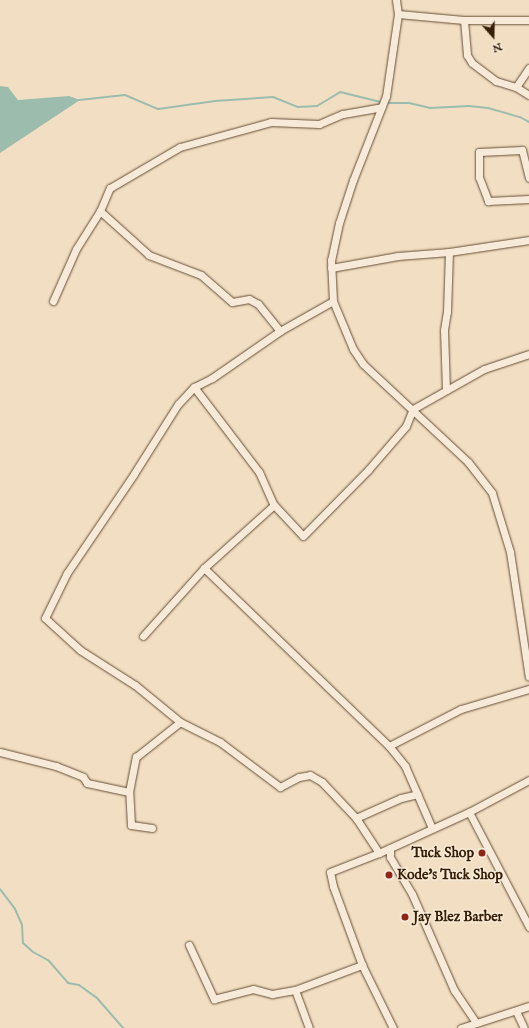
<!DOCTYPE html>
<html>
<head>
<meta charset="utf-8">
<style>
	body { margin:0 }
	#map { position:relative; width:529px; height:1028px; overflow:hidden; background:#f2dfc3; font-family:"IM FELL English",serif }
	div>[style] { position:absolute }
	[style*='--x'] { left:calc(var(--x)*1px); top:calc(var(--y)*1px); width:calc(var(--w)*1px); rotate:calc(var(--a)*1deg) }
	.water>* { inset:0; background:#9cbdae }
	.stream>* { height:2px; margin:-1px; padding:0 1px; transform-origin:1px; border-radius:1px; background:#9cbdae }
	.roads { filter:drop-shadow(0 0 1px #664e36) drop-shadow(0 0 1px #664e36) }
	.minor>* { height:7px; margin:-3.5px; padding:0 3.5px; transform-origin:3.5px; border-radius:3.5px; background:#f7ead8 }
	.dots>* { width:11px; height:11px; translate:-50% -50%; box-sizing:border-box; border:2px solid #f7ead8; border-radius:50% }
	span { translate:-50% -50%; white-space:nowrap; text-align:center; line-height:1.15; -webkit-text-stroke:3px #f7ead8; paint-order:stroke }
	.poi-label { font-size:14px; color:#371e07; font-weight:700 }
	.right { translate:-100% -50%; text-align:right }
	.left { translate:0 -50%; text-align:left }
	.north { position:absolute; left:473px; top:16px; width:40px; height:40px; -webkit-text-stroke:3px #f7ead8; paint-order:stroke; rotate:160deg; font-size:11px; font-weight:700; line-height:16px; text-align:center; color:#371e07 }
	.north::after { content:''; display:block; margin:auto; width:14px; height:18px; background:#371e07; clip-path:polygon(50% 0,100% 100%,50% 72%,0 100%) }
</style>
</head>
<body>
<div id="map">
	<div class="water">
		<div style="clip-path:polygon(0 86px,8px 87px,18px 100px,69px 96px,80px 100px,0 153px)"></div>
	</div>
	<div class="stream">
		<div style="--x:79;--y:100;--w:46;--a:-6.2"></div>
		<div style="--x:125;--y:95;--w:36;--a:23"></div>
		<div style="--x:158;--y:109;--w:58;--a:-8"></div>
		<div style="--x:215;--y:101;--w:58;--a:-3.9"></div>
		<div style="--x:273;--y:97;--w:27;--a:22"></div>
		<div style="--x:298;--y:107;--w:19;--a:-3"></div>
		<div style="--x:317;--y:106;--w:27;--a:-31"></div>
		<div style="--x:340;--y:92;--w:42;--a:13.7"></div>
		<div style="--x:386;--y:103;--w:23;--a:0"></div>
		<div style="--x:409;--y:103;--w:22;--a:13"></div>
		<div style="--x:430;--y:108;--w:39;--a:-3"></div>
		<div style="--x:469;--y:106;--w:19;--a:6"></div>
		<div style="--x:488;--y:108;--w:33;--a:16"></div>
		<div style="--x:520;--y:117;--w:10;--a:29"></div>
		<div style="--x:0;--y:889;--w:25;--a:53"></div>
		<div style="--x:15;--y:909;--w:17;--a:66"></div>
		<div style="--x:22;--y:925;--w:18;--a:87"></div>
		<div style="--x:23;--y:943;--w:13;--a:42"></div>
		<div style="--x:33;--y:952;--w:18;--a:29"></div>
		<div style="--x:49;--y:961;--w:29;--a:49"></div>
		<div style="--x:68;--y:983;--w:11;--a:10"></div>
		<div style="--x:79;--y:985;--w:22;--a:36"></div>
		<div style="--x:97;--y:998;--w:40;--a:49"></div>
	</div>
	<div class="roads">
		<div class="minor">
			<div style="--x:396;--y:0;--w:14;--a:82"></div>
			<div style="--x:398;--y:14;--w:83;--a:98.3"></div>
			<div style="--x:386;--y:96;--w:90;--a:111.4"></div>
			<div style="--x:353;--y:180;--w:45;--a:108"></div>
			<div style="--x:339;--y:223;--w:38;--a:102"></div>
			<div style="--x:331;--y:260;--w:41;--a:87.2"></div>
			<div style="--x:333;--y:301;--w:52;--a:67.4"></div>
			<div style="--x:353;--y:349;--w:18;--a:56"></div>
			<div style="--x:363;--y:364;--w:144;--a:43"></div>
			<div style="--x:468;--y:462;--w:39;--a:52"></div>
			<div style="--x:492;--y:493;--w:62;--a:73"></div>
			<div style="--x:510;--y:552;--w:126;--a:81.4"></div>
			<div style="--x:398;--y:14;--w:66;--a:5.2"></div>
			<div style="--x:464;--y:20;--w:65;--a:0"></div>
			<div style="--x:464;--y:20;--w:35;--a:85"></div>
			<div style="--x:467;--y:55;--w:9;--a:58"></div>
			<div style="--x:472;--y:63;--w:30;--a:37"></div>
			<div style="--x:496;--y:81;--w:21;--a:17"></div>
			<div style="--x:516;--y:87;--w:15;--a:32"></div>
			<div style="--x:516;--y:87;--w:23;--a:-56"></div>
			<div style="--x:529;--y:178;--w:29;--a:-104"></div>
			<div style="--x:522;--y:150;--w:43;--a:177.3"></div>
			<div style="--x:479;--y:152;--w:25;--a:90"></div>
			<div style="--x:479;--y:177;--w:26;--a:69"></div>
			<div style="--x:488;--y:201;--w:41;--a:-2.8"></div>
			<div style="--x:331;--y:268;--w:68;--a:-10.2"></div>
			<div style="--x:398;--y:256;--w:51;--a:-4.5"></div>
			<div style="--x:53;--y:301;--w:57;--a:-66.1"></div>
			<div style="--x:76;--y:249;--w:45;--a:-57.7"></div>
			<div style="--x:333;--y:301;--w:61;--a:150.5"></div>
			<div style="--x:280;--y:331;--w:83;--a:145.3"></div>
			<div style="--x:212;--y:378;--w:20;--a:153"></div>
			<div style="--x:194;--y:387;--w:23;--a:133"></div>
			<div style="--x:178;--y:404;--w:83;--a:122.2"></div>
			<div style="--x:134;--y:474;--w:120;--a:124.1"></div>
			<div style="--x:67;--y:573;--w:50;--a:116.1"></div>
			<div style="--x:45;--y:618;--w:47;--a:42.4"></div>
			<div style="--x:80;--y:650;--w:65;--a:32.5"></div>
			<div style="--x:135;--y:685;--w:58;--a:39.4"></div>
			<div style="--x:180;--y:722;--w:45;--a:26.6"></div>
			<div style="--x:220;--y:742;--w:75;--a:36.9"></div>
			<div style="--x:280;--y:787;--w:21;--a:-28"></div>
			<div style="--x:299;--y:777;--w:11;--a:-10"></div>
			<div style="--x:310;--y:775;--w:14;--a:30"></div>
			<div style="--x:322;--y:782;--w:50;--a:46.6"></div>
			<div style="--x:356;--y:818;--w:42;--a:56.7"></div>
			<div style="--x:280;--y:331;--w:35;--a:-129"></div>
			<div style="--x:258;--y:304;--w:10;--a:-151"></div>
			<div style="--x:249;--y:299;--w:17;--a:170"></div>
			<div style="--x:232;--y:302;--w:41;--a:-138.9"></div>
			<div style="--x:201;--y:275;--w:56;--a:-159"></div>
			<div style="--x:149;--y:255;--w:66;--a:-138.1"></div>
			<div style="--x:100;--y:211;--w:25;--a:-67"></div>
			<div style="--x:110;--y:188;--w:81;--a:-30.4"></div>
			<div style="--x:180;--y:147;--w:94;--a:-15.4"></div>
			<div style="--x:271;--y:122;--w:48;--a:2.4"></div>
			<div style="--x:319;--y:124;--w:26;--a:-23"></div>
			<div style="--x:343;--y:114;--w:39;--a:-10"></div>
			<div style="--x:194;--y:387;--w:107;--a:52.6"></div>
			<div style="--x:259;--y:472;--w:36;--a:66"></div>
			<div style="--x:274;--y:505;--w:42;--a:46.9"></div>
			<div style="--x:303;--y:536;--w:93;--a:-45.4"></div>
			<div style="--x:368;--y:470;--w:58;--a:-49.2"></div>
			<div style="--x:406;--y:426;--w:18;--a:-68"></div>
			<div style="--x:413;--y:409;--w:81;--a:-29.4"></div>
			<div style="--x:484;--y:369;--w:47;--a:-18.4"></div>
			<div style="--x:446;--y:390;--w:60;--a:-91.9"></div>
			<div style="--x:444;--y:330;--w:18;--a:-81"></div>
			<div style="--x:447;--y:312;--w:60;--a:-88.1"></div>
			<div style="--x:449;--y:252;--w:81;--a:-8.5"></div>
			<div style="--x:204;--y:568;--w:257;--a:43.9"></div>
			<div style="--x:389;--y:746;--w:26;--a:51"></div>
			<div style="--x:405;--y:766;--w:68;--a:66.5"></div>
			<div style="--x:143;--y:636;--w:91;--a:-48.1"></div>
			<div style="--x:204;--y:568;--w:94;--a:-42"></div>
			<div style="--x:389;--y:746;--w:81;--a:-27.2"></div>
			<div style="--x:461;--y:709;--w:71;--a:-16.4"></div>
			<div style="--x:0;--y:752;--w:58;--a:14"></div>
			<div style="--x:56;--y:766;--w:29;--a:22"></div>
			<div style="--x:83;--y:777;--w:7;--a:56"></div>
			<div style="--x:87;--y:783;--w:43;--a:12.1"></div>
			<div style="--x:469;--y:812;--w:130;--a:62.4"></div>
			<div style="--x:356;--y:818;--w:49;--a:-24"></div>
			<div style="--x:401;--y:798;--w:17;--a:-13"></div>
			<div style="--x:152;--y:828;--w:21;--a:-172"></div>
			<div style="--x:131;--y:825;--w:33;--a:-93"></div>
			<div style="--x:129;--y:792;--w:36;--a:-79"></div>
			<div style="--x:136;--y:757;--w:56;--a:-38.5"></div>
			<div style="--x:390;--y:848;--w:9;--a:90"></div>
			<div style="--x:390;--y:857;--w:43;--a:59.3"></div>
			<div style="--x:412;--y:894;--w:105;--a:66.4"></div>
			<div style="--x:454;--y:990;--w:40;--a:56"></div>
			<div style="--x:189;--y:945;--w:60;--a:65.2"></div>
			<div style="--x:214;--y:999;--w:40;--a:-14.4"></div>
			<div style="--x:253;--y:989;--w:20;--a:15"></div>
			<div style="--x:272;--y:994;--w:23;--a:-10"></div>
			<div style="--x:295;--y:990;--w:72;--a:-20.5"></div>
			<div style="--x:295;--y:990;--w:40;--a:69.8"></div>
			<div style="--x:516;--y:1011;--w:19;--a:65"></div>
			<div style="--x:393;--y:1028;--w:70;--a:-116.2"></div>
			<div style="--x:362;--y:965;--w:84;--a:-110.2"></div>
			<div style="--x:333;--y:886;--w:14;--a:-102"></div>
			<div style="--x:330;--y:872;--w:53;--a:-21.2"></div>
			<div style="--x:379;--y:853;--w:99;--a:-24.5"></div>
			<div style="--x:469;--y:812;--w:68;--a:-28.1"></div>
			<div style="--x:461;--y:1028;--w:71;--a:-17.9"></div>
		</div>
	</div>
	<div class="dots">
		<div style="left:482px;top:853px;background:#8f2418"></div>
		<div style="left:389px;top:875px;background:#8f2418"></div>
		<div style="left:405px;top:917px;background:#8f2418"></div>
	</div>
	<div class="poi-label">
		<span class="right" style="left:474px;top:853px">Tuck Shop</span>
		<span class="left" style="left:397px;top:875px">Kode's Tuck Shop</span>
		<span class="left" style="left:413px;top:917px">Jay Blez Barber</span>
	</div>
	<div class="north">N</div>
</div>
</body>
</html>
